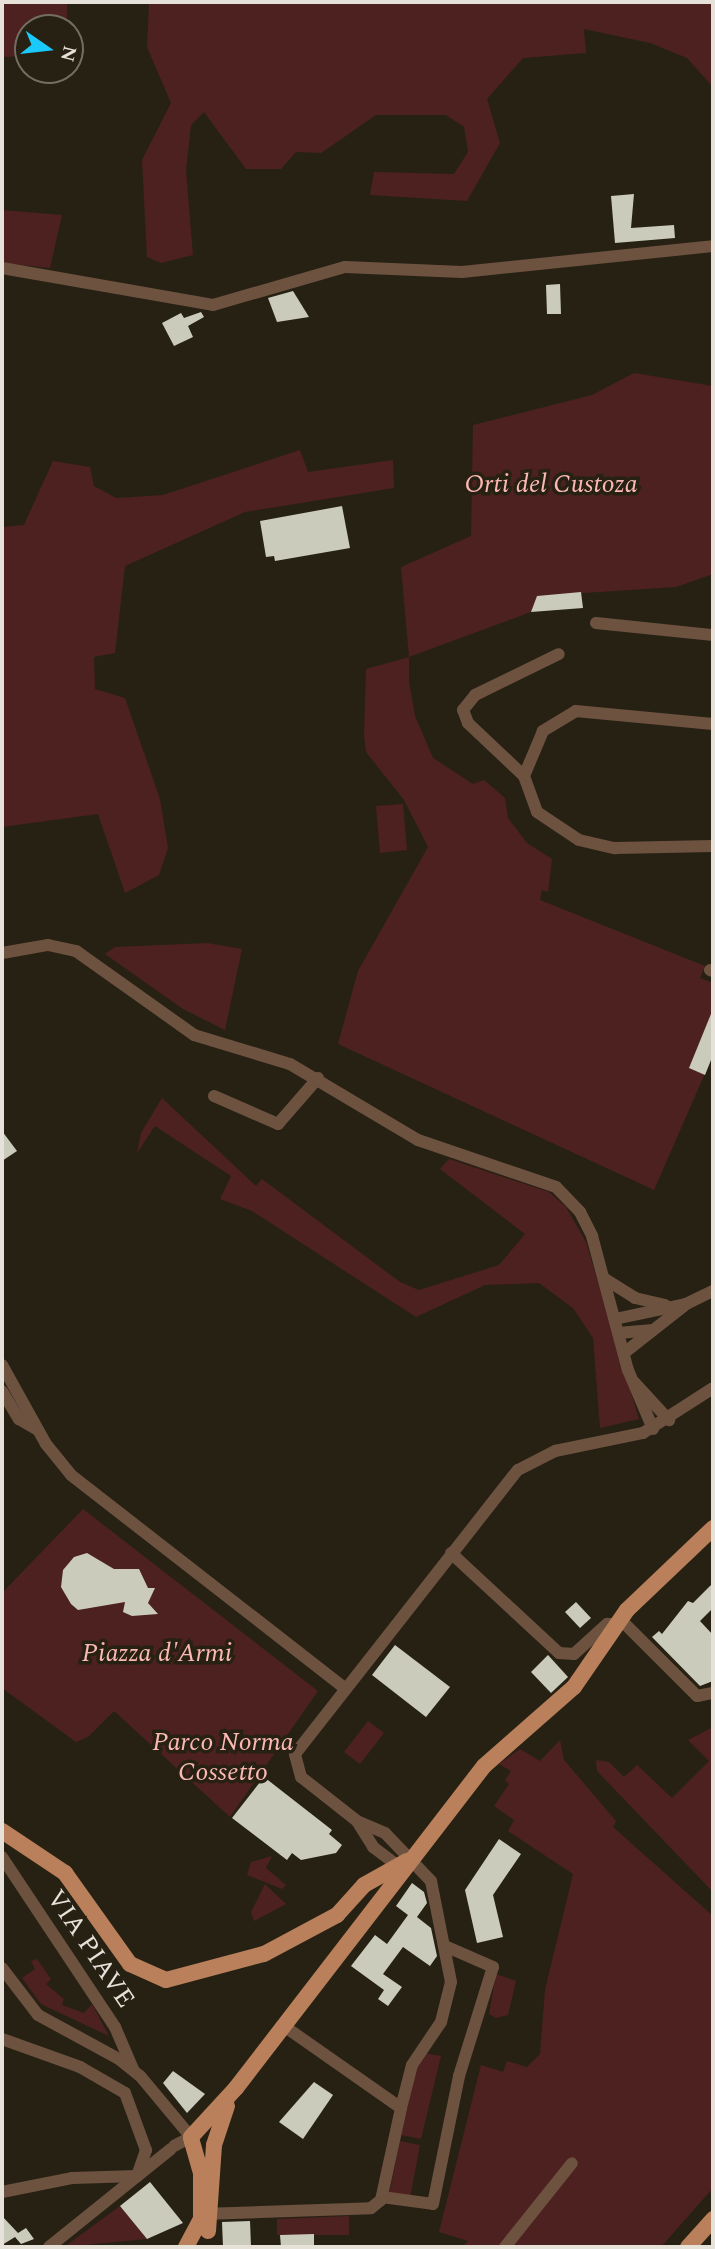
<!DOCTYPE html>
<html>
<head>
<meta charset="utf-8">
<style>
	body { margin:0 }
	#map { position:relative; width:715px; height:2249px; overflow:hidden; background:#272114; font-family:Spectral,serif }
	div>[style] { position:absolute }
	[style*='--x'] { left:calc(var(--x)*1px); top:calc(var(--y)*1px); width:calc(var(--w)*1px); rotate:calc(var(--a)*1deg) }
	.green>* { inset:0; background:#4d211f }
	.building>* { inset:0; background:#cacbba }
	.minor>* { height:12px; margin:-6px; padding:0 6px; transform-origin:6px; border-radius:6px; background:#6d5240 }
	.major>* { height:16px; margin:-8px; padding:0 8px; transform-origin:8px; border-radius:8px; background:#b9805b }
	span { translate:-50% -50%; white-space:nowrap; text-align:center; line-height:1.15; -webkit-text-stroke:7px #272114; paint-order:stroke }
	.park-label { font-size:26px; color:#fcb8b2; font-style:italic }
	.street-label { font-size:26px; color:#e6e1d9 }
	.frame { position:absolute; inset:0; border:4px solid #e6e1d9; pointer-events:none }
	.north { position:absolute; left:14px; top:14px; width:70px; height:70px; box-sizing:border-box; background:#272114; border:2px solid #736e63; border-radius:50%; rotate:104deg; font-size:19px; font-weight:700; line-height:28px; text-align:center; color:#e6e1d9 }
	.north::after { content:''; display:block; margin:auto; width:24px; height:32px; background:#1acafc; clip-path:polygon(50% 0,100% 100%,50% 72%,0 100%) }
</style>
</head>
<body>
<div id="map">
	<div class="green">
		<div style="clip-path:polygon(2px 2px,67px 2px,67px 28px,28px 28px,28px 56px,2px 57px)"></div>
		<div style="clip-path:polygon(149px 2px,713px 2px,713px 87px,687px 58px,650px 43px,584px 29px,586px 53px,523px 58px,487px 99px,500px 143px,467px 201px,370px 195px,374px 172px,454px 174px,468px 152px,464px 127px,446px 115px,376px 115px,321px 153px,296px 152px,281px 169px,246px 169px,204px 112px,191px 125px,186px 170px,193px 255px,161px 263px,147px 257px,142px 160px,171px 103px,147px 47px)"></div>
		<div style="clip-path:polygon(2px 210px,62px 215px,50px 268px,2px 263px)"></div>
		<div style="clip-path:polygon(634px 373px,713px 386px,713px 574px,676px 587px,538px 596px,531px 612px,409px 657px,409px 681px,415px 716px,433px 758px,473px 784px,484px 780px,505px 798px,508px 818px,527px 843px,552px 859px,548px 892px,542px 890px,540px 900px,705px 966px,700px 978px,713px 983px,713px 1055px,654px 1190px,338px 1044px,358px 971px,428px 847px,404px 800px,366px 752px,364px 735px,366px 669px,409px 657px,401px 567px,471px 536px,473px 425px,592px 395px)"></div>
		<div style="clip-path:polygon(300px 450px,308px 472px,393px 460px,394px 488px,245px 512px,125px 566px,115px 653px,94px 657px,95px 689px,125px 698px,160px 799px,168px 848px,159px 875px,125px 893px,98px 814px,2px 827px,2px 527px,24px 525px,53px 461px,90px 467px,94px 486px,116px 498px,163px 495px)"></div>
		<div style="clip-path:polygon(403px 804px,407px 850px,380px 853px,376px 806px)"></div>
		<div style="clip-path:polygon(207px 943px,242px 949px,225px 1030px,183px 1009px,105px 954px,115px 947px)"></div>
		<div style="clip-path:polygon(162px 1098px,256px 1186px,262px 1179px,400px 1282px,419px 1290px,499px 1265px,525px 1234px,440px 1169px,449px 1159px,549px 1192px,566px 1207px,586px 1242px,639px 1419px,600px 1428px,593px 1338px,573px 1308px,539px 1283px,485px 1285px,416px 1317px,252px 1211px,220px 1199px,231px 1176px,155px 1126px,137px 1153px,141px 1133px)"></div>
		<div style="clip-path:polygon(83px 1509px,318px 1691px,230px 1817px,114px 1711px,88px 1737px,76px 1742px,2px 1688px,2px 1593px)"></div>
		<div style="clip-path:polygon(368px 1721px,384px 1733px,360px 1764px,344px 1752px)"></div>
		<div style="clip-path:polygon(713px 1727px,713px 1892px,597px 1771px,596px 1760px,609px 1762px,624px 1777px,637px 1765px,672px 1798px,709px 1761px,688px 1740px)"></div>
		<div style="clip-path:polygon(560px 1740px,564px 1760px,616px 1821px,613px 1827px,713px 1916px,713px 2188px,661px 2247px,462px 2247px,468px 2241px,439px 2232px,481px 2065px,503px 2072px,507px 2061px,527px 2067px,540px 2054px,545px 1990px,573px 1874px,508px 1831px,514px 1820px,494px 1806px,509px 1784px,505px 1780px,511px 1771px,499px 1764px,520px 1749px,540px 1761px)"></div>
		<div style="clip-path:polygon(272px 1856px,266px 1868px,286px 1885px,282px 1889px,247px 1875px,251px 1862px)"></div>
		<div style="clip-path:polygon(265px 1884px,286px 1904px,254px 1921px,251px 1912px)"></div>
		<div style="clip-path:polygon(37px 1959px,51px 1979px,46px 1984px,64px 1999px,62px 2005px,84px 2013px,92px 2004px,109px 2036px,41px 2004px,22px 1978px,35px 1969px,31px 1961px)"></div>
		<div style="clip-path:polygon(496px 1974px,516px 1981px,508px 2015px,496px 2018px,489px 2014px)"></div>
		<div style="clip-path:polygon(425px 2053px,441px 2056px,421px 2139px,401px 2135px,414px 2069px)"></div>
		<div style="clip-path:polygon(400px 2141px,420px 2145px,410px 2198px,389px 2195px)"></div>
		<div style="clip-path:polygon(120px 2206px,147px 2239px,64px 2247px)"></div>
		<div style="clip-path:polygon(349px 2216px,349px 2235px,277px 2235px,277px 2219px)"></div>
	</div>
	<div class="building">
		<div style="clip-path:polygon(634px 194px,631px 228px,674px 225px,675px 238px,615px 243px,611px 196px)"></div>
		<div style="clip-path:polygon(560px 284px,561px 314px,547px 314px,546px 285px)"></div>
		<div style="clip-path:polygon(293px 291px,309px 317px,277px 322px,268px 298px)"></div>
		<div style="clip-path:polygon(201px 312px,204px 317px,188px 326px,193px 337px,174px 346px,162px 323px,181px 313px,184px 318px)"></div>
		<div style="clip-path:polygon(342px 506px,350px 548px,275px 561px,274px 556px,266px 557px,260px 521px)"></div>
		<div style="clip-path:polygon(581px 592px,583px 608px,531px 612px,537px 596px)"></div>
		<div style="clip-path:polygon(713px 1009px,713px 1055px,705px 1075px,689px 1068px)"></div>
		<div style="clip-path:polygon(2px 1131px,17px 1151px,2px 1161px)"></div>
		<div style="clip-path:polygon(87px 1553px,114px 1569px,139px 1569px,148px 1588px,155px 1588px,148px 1603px,158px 1614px,132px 1616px,123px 1612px,125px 1602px,78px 1610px,71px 1604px,61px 1587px,63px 1570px,74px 1557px)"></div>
		<div style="clip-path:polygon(713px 1583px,713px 1608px,700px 1621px,713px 1635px,713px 1681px,700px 1686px,652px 1637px,659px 1631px,662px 1634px,688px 1601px,693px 1603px)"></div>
		<div style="clip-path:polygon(576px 1602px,591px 1618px,580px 1628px,565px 1612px)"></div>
		<div style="clip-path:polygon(395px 1645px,450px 1687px,426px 1717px,372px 1675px)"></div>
		<div style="clip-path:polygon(548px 1655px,568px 1677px,551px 1693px,531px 1672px)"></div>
		<div style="clip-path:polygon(264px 1777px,332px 1830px,329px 1834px,342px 1845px,336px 1853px,301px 1860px,292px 1853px,287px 1860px,232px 1818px)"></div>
		<div style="clip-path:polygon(499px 1839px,521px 1854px,493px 1895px,503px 1937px,477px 1943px,465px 1890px)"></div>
		<div style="clip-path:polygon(412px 1883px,424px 1892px,427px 1903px,417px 1917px,431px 1928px,437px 1956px,430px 1966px,403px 1947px,383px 1974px,402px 1987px,388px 2006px,378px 1999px,384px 1990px,351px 1966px,375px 1935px,387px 1944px,408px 1915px,396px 1906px)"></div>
		<div style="clip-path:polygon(173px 2071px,205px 2094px,187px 2113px,163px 2083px)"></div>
		<div style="clip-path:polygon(314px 2082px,333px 2095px,303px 2139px,279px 2122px)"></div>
		<div style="clip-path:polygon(150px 2182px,183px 2223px,147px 2239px,120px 2206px)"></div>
		<div style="clip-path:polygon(2px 2216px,18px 2233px,26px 2228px,34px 2239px,21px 2244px,15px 2237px,2px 2245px)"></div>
		<div style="clip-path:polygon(250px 2221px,251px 2247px,223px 2247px,222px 2222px)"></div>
		<div style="clip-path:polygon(314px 2234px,314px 2247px,281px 2247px,280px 2235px)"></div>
	</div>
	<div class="minor">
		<div style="--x:2;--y:268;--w:214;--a:9.9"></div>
		<div style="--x:213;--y:305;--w:137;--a:-16.1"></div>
		<div style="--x:345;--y:267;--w:117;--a:2.4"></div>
		<div style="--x:462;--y:272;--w:252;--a:-5.9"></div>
		<div style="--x:596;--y:623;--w:118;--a:5.9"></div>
		<div style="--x:713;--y:724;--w:138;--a:-174.6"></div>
		<div style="--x:576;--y:711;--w:39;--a:149"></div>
		<div style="--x:543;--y:731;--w:49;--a:112.9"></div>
		<div style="--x:524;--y:776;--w:38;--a:70"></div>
		<div style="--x:537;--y:812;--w:50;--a:33.7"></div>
		<div style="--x:579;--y:840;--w:37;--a:13"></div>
		<div style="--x:615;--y:848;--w:98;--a:-1.2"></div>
		<div style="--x:524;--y:776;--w:77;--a:-136.6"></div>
		<div style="--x:468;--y:723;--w:14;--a:-111"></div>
		<div style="--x:463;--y:710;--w:19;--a:-51"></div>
		<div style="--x:475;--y:695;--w:93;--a:-26"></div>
		<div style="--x:2;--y:953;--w:47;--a:-9.9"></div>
		<div style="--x:48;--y:945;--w:29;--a:12"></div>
		<div style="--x:76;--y:951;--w:145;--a:35.4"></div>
		<div style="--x:194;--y:1035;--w:100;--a:16.8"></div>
		<div style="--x:290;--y:1064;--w:149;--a:30.7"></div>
		<div style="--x:418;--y:1140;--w:146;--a:18.8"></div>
		<div style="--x:556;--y:1187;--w:35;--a:46"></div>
		<div style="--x:580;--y:1212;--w:27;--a:63"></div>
		<div style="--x:592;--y:1236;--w:139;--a:75"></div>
		<div style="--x:628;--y:1370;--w:64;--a:67"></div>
		<div style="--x:710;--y:970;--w:3;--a:18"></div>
		<div style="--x:214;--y:1096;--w:70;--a:23.6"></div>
		<div style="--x:278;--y:1124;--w:61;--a:-49"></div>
		<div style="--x:605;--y:1279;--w:36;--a:32"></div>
		<div style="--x:635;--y:1298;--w:31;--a:13"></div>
		<div style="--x:615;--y:1319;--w:73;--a:-11.9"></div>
		<div style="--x:686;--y:1304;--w:30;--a:-26"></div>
		<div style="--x:618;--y:1333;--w:35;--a:-5"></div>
		<div style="--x:624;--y:1353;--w:76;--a:-38.1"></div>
		<div style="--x:2;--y:1365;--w:90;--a:60.9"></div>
		<div style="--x:46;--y:1444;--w:40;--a:51"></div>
		<div style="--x:71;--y:1475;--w:347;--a:37.9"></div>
		<div style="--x:634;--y:1382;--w:52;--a:47.4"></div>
		<div style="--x:2;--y:1391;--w:33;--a:59"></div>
		<div style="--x:19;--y:1419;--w:20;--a:30"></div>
		<div style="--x:451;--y:1553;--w:147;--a:42.8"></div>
		<div style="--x:559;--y:1653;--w:15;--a:4"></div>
		<div style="--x:574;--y:1654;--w:45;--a:-42.3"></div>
		<div style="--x:607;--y:1624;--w:10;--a:0"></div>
		<div style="--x:620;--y:1619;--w:109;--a:45"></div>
		<div style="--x:697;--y:1696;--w:16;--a:-11"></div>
		<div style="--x:357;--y:1821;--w:31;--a:58"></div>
		<div style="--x:373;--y:1847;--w:39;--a:37"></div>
		<div style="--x:2;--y:1857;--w:204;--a:56.4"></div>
		<div style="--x:115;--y:2027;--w:46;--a:66.8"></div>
		<div style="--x:2;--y:1968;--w:59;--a:52.5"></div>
		<div style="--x:38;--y:2015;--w:92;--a:28.5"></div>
		<div style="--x:119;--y:2059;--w:28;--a:39"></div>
		<div style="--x:141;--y:2077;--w:78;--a:50.2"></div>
		<div style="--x:191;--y:2137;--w:19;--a:152"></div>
		<div style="--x:2;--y:2039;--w:83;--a:19.7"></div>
		<div style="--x:80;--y:2067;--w:52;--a:30"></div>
		<div style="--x:125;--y:2093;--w:61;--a:69.8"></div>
		<div style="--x:146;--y:2150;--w:28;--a:109"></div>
		<div style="--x:401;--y:2108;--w:44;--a:-75.7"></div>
		<div style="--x:412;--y:2065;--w:52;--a:-56"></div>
		<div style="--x:441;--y:2022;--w:41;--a:-76"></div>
		<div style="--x:451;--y:1982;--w:103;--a:-101.2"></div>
		<div style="--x:431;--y:1881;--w:66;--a:-133.8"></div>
		<div style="--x:385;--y:1833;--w:30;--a:-157"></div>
		<div style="--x:357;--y:1821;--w:71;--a:-141.8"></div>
		<div style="--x:301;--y:1777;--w:24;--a:-105"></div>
		<div style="--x:295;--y:1754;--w:361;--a:-51.9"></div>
		<div style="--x:518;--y:1470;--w:42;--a:-27.2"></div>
		<div style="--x:555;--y:1451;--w:90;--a:-11.6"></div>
		<div style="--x:643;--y:1433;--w:83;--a:-32.7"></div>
		<div style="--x:2;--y:2192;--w:71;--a:-11.3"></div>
		<div style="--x:72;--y:2178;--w:65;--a:-1.8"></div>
		<div style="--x:382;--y:2197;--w:51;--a:7.8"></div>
		<div style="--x:433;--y:2204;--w:131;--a:-78.5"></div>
		<div style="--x:459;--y:2076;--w:114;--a:-72.7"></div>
		<div style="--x:493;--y:1967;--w:50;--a:-156.5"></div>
		<div style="--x:203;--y:2214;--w:168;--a:-2"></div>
		<div style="--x:371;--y:2208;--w:13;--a:-39"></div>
		<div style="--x:381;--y:2200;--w:94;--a:-77.7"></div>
		<div style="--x:401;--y:2108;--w:143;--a:-145"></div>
		<div style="--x:49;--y:2247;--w:156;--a:-38.8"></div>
		<div style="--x:505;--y:2247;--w:107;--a:-51.4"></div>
	</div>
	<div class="major">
		<div style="--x:2;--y:1831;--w:76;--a:33.7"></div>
		<div style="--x:65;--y:1873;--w:112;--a:54.5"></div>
		<div style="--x:130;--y:1964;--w:39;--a:24"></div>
		<div style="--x:166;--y:1980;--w:101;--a:-14.9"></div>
		<div style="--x:264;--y:1954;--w:83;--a:-28.1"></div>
		<div style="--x:337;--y:1915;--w:40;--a:-48"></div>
		<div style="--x:364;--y:1885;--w:49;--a:-29.2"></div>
		<div style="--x:208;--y:2231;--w:86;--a:-86"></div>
		<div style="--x:214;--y:2145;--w:41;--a:-71.6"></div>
		<div style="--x:186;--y:2247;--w:32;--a:-62"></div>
		<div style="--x:201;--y:2219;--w:46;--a:-90"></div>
		<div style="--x:201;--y:2173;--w:37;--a:-106"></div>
		<div style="--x:191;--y:2137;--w:67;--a:-47.4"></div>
		<div style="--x:236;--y:2088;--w:406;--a:-52.4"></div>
		<div style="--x:484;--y:1766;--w:120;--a:-41.3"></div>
		<div style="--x:574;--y:1687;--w:93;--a:-55.5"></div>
		<div style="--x:627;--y:1610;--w:119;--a:-43.6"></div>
		<div style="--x:688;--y:2247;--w:38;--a:-48"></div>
	</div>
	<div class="park-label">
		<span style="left:551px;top:485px">Orti del Custoza</span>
		<span style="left:157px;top:1654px">Piazza d'Armi</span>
		<span style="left:223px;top:1758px">Parco Norma<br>Cossetto</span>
	</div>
	<div class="street-label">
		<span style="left:90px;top:1949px;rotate:56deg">VIA PIAVE</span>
	</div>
	<div class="frame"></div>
	<div class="north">N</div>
</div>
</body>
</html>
